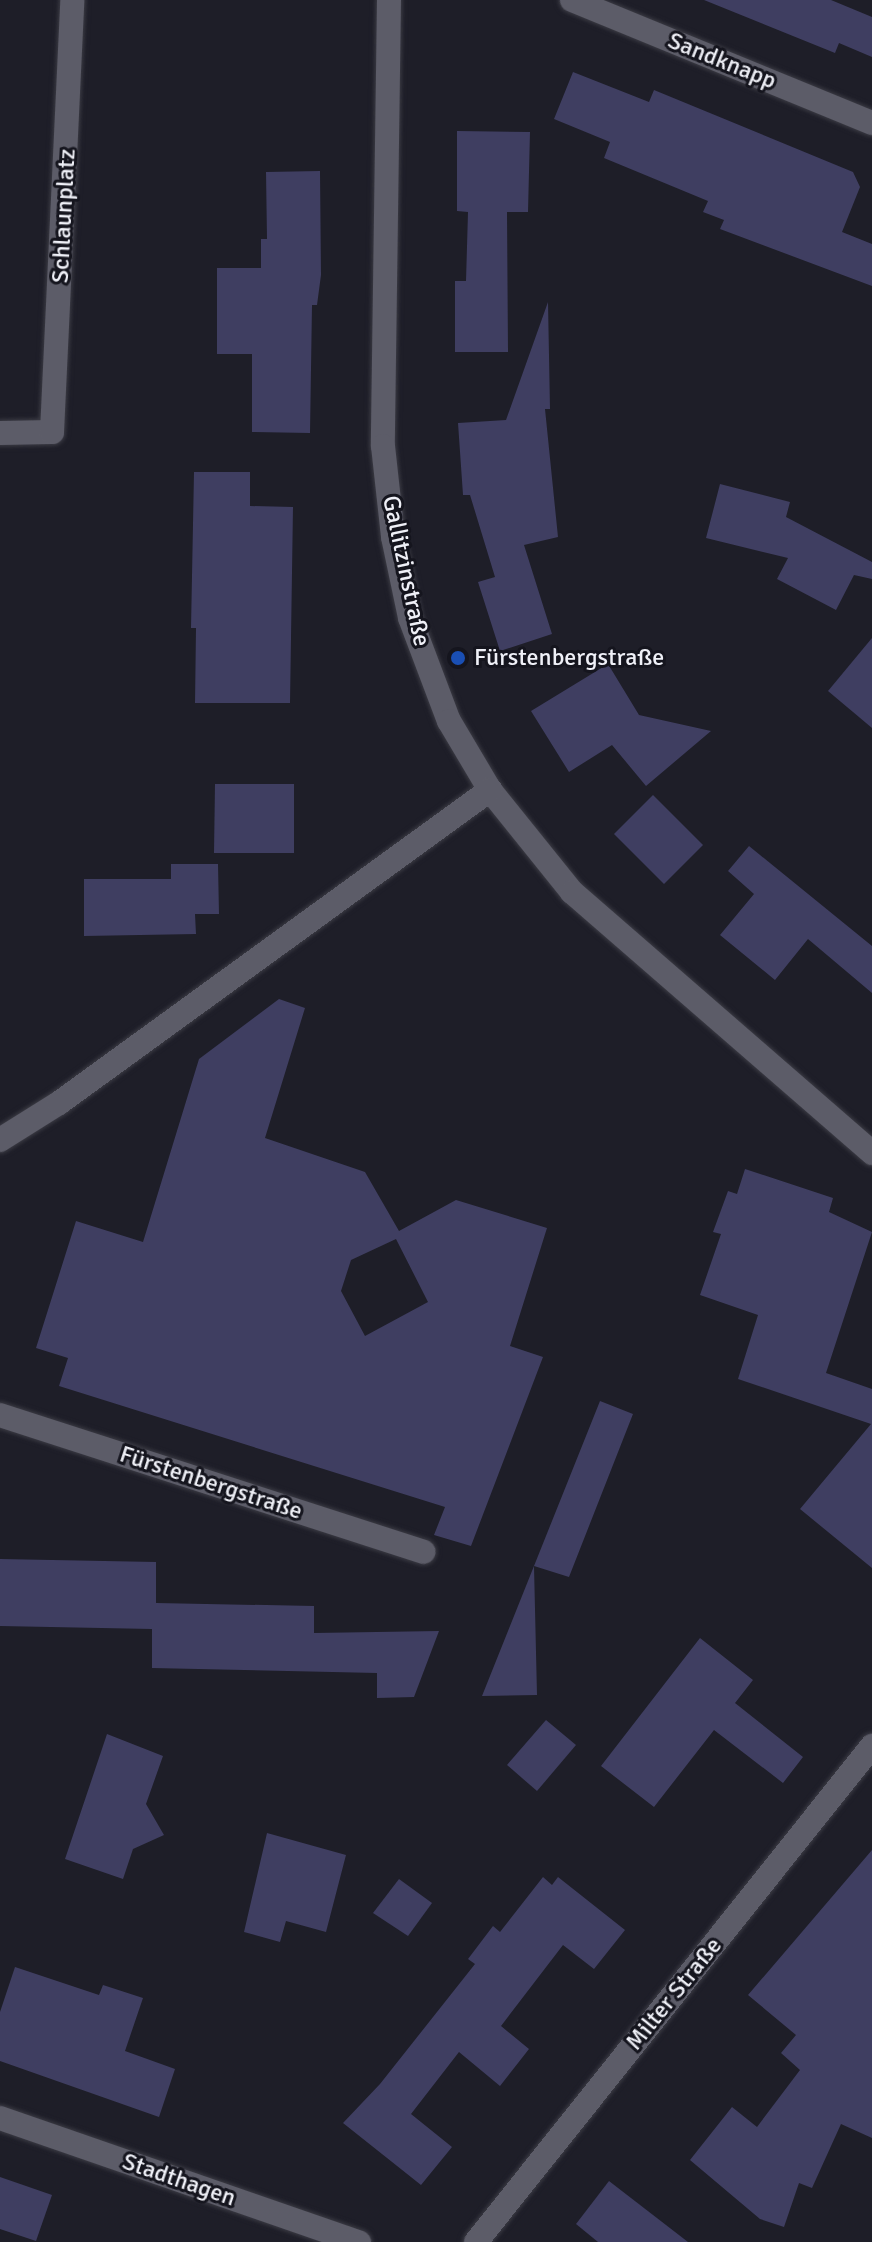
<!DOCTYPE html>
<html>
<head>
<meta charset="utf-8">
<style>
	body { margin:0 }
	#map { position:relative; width:872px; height:2242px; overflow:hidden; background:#1e1e28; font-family:Signika,sans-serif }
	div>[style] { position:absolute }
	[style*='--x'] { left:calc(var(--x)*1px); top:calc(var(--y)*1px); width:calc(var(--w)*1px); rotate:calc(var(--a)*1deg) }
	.building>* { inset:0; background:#3f3e61 }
	.roads { filter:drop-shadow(0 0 2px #3b3b44) drop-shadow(0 0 2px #3b3b44) }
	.minor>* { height:24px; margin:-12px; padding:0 12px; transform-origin:12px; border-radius:12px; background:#5c5c68 }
	.dots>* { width:22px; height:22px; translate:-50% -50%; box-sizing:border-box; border:4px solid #15151e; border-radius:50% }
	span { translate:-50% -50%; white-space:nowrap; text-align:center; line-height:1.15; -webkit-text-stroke:6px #15151e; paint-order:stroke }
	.street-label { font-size:24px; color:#eff0f7 }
	.poi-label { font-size:24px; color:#eff0f7 }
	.left { translate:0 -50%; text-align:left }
</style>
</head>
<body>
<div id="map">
	<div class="building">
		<div style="clip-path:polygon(704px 0,831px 0,872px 17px,872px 57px,839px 43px,835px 53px)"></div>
		<div style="clip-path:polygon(573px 72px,649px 102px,654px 90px,853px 172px,860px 187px,842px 232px,872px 244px,872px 286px,720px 229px,724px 220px,703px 212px,708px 201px,604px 158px,610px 142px,554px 119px)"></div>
		<div style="clip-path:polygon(457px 131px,530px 132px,528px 212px,507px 212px,508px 352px,455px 352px,455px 281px,466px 281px,468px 212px,457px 211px)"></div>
		<div style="clip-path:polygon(320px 171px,321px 275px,317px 305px,312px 305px,310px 433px,252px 432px,252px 354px,217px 354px,217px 268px,261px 268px,261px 239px,267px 239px,266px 172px)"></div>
		<div style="clip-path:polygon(548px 302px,550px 409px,545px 409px,558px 537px,524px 545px,552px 634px,500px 651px,478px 582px,495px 577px,470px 495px,463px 495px,458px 423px,506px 420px)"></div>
		<div style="clip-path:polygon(194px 472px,250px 472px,250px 506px,293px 507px,290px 703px,195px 703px,196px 628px,191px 628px)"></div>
		<div style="clip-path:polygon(720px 484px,790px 502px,786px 517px,872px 562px,872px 579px,854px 575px,836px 610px,777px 579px,788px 558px,706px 538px)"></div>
		<div style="clip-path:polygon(872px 638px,872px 728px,828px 691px)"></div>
		<div style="clip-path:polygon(608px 664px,639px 715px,711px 731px,646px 786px,612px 745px,569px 772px,531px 711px)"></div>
		<div style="clip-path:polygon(215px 784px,294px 784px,294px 853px,214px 853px)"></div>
		<div style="clip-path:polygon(653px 795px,703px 845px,664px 884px,614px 834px)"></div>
		<div style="clip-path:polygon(749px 846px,872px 946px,872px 993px,808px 939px,775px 980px,720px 935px,754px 894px,728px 871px)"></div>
		<div style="clip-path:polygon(171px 864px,218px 864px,219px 914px,195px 914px,196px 934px,84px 936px,84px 879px,171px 879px)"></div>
		<div style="clip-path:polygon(evenodd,279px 999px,305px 1008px,265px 1138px,365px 1172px,399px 1231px,456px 1200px,547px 1228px,510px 1346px,543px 1357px,471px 1546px,434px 1535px,445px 1507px,59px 1386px,68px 1358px,36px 1348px,76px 1221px,143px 1242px,199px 1059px,279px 999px,396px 1239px,428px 1302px,365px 1336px,341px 1291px,351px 1260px,396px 1239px)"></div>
		<div style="clip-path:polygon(745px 1169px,833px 1198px,829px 1212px,872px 1232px,826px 1373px,872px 1389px,872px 1568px,800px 1509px,871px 1424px,738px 1379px,758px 1315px,700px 1295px,721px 1234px,713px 1232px,728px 1191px,737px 1194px)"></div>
		<div style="clip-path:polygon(600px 1401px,633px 1414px,569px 1577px,534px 1566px,537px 1695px,482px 1696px)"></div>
		<div style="clip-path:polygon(0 1559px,156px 1562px,156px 1603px,314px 1606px,314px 1633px,439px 1631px,414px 1697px,377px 1698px,377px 1673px,152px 1668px,152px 1629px,0 1626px)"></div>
		<div style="clip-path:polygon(700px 1638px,753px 1680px,735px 1703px,803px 1757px,783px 1783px,714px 1730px,654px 1807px,601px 1766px)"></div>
		<div style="clip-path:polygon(546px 1720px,576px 1745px,537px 1791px,507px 1765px)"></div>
		<div style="clip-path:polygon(107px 1734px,163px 1756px,146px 1804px,164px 1835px,133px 1849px,123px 1879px,65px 1859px)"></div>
		<div style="clip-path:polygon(267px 1833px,346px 1855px,326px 1932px,286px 1921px,280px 1942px,244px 1932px)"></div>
		<div style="clip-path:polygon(872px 1850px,872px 2138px,841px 2124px,812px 2188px,799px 2183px,784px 2227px,760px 2219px,690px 2160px,732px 2107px,757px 2127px,800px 2070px,781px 2053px,796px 2035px,748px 1995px)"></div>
		<div style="clip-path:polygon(543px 1877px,552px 1885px,558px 1877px,625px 1930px,594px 1969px,563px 1945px,501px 2026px,529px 2049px,500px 2086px,459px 2052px,411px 2114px,452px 2147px,421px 2185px,343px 2123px,380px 2084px,475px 1964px,468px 1959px,493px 1926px,500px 1932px)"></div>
		<div style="clip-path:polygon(399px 1879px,432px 1903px,408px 1936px,373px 1913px)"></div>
		<div style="clip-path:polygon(15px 1967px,99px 1995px,103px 1985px,143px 1998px,125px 2051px,175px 2069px,159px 2117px,0 2061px,0 2012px)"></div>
		<div style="clip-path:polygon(0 2177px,52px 2195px,36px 2241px,0 2229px)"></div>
		<div style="clip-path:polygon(609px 2181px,688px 2242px,598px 2242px,576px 2224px)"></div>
	</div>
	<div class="roads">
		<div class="minor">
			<div style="--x:389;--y:0;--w:446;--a:90.8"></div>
			<div style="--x:383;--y:446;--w:92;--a:83.7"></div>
			<div style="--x:393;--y:537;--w:83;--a:78.1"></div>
			<div style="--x:410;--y:618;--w:110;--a:69.3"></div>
			<div style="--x:449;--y:721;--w:80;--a:59.3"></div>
			<div style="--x:490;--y:790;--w:131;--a:51.2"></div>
			<div style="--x:572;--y:892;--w:398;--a:41"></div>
			<div style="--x:572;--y:0;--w:324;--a:22.3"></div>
			<div style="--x:0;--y:433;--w:52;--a:-1.1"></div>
			<div style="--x:52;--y:432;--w:432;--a:-87.3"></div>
			<div style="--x:0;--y:1140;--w:70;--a:-32.1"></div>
			<div style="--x:59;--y:1103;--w:533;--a:-35.99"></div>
			<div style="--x:0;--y:1415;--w:445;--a:17.9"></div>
			<div style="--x:0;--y:2118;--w:380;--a:19.1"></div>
			<div style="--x:476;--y:2242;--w:635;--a:-51.4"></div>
		</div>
	</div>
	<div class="dots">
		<div style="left:458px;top:658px;background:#1a4fb4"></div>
	</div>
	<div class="street-label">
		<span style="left:722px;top:61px;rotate:22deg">Sandknapp</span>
		<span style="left:64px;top:216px;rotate:-87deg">Schlaunplatz</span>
		<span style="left:406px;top:571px;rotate:78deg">Gallitzinstraße</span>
		<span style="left:211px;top:1483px;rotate:18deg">Fürstenbergstraße</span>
		<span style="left:674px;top:1994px;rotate:-51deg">Milter Straße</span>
		<span style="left:179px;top:2180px;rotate:19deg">Stadthagen</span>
	</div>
	<div class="poi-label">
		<span class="left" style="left:474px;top:658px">Fürstenbergstraße</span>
	</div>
</div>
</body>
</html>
